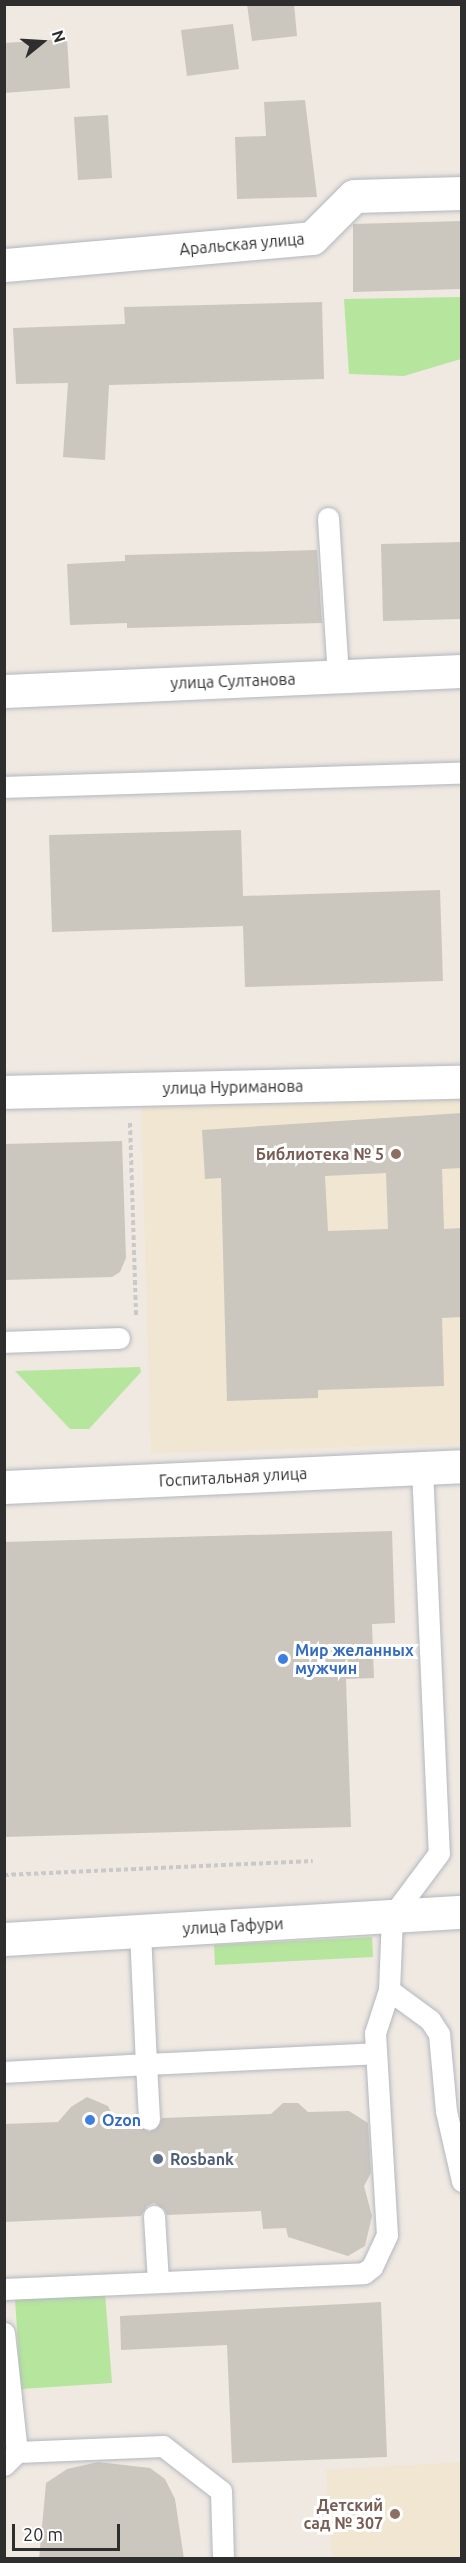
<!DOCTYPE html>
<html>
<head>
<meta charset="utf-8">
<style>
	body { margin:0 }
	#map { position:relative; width:466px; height:2563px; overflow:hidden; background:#efe9e1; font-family:Ubuntu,sans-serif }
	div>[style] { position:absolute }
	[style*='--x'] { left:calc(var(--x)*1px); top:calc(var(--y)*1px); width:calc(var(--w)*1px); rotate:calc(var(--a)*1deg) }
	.education>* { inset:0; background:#f0e6d1 }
	.green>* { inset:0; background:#b6e59e }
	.building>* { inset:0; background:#cbc7bf }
	.path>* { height:4px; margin-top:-2px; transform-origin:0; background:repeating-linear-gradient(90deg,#c9c9c9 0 4.5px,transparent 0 7.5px) }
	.roads { filter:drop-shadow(0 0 2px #b4b7c1) drop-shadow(0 0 2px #b4b7c1) }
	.service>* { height:21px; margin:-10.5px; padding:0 10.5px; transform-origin:10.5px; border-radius:10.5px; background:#fff }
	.minor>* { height:33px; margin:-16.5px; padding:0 16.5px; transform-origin:16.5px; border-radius:16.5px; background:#fff }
	.tertiary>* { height:33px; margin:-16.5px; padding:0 16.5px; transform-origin:16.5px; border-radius:16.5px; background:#fff }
	.dots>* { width:16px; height:16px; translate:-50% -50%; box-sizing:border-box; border:3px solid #fff; border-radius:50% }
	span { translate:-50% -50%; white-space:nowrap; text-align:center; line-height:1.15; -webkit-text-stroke:6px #fff; paint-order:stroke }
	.street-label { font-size:16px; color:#2e2e2e }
	.education-label { font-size:16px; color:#785e54; font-weight:700 }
	.right { translate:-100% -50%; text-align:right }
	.shop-label { font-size:16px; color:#366cbe; font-weight:700 }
	.left { translate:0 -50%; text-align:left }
	.service-label { font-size:16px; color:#4e5e75; font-weight:700 }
	.frame { position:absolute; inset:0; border:6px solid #2e2e2e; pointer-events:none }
	.north { position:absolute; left:12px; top:12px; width:60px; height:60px; -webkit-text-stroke:4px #fff; paint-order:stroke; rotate:72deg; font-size:16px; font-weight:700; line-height:24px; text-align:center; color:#2e2e2e }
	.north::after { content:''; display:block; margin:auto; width:21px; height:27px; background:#2e2e2e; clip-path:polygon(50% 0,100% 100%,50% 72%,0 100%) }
	.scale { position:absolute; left:12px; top:2524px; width:108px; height:27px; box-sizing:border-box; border:3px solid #2e2e2e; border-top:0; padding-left:8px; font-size:18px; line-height:21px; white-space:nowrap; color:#2e2e2e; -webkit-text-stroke:4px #fff; paint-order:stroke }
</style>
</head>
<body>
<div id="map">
	<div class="education">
		<div style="clip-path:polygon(461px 1095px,461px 1444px,151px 1453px,141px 1105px)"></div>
		<div style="clip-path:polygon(461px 2462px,461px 2558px,332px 2558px,326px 2470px)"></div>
	</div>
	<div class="green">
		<div style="clip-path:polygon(461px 297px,461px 359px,404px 376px,349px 374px,344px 299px)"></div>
		<div style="clip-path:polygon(140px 1367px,141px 1372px,89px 1429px,70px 1429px,15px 1371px)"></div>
		<div style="clip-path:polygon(372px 1937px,373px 1957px,215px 1965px,214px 1945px)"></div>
		<div style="clip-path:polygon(105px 2293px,112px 2383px,21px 2389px,15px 2299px)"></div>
	</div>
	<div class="building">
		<div style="clip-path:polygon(247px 4px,294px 4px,297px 36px,252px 41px)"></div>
		<div style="clip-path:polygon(233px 24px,239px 69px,187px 76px,181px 30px)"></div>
		<div style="clip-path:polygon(67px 39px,70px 88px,4px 93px,4px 43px)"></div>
		<div style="clip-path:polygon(305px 100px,317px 197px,237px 199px,235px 137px,266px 136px,264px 102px)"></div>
		<div style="clip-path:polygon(108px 115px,112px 178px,78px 180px,74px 117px)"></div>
		<div style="clip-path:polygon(462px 221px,462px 289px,353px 292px,353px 224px)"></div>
		<div style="clip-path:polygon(322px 302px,324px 379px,109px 385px,105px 460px,63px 457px,68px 383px,16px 384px,13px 328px,125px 324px,124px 307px)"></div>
		<div style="clip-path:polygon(462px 542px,462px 619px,383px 621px,381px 544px)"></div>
		<div style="clip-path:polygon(317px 550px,322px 623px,127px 628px,127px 623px,70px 625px,67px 564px,125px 561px,125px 555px)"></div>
		<div style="clip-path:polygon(241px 830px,243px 896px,440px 890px,443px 981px,245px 987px,243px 926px,52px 932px,49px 835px)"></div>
		<div style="clip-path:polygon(evenodd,462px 1113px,462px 1168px,442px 1169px,444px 1229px,462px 1228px,462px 1317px,442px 1318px,444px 1386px,318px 1390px,318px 1398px,227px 1401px,221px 1178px,205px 1179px,202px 1130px,462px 1113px,386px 1173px,388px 1229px,328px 1231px,325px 1176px,386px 1173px)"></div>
		<div style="clip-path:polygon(122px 1141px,126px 1258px,120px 1272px,112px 1277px,4px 1280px,4px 1144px)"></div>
		<div style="clip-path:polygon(392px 1531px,395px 1623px,372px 1624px,374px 1678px,346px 1679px,351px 1827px,4px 1837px,4px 1542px)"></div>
		<div style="clip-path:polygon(87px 2097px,108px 2106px,115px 2120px,136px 2119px,139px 2126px,149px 2132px,156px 2129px,162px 2118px,271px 2114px,283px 2103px,298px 2103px,308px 2112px,349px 2111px,368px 2123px,371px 2173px,364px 2186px,372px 2216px,365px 2246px,348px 2256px,288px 2237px,286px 2228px,263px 2229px,261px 2211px,167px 2215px,164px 2209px,154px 2203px,147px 2206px,141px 2216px,4px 2222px,4px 2124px,58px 2122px,71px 2107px)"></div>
		<div style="clip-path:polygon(381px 2302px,387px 2457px,232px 2463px,227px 2345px,121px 2350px,120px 2316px)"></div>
		<div style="clip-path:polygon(98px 2462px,150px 2468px,165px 2479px,175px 2499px,184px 2559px,39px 2559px,46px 2483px,67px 2469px)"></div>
	</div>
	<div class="path">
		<div style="--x:130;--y:1123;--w:193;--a:88.2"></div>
		<div style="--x:4;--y:1875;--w:309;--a:-2.6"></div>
	</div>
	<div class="roads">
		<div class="service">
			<div style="--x:328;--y:518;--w:158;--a:86.4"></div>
			<div style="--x:4;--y:787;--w:458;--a:-1.8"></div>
			<div style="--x:4;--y:1342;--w:115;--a:-2"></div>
			<div style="--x:422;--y:1468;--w:385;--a:87.5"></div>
			<div style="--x:439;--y:1853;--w:79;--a:126.7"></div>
			<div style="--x:392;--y:1916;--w:74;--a:92.3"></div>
			<div style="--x:389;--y:1990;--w:51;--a:36.2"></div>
			<div style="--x:430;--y:2020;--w:17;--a:57"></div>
			<div style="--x:439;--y:2034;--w:77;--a:84.8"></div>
			<div style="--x:446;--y:2111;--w:72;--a:77.1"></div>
			<div style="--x:4;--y:2072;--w:142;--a:-3.2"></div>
			<div style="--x:146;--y:2064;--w:133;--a:-92.6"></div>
			<div style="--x:149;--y:2119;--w:55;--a:-93.1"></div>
			<div style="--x:146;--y:2064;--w:230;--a:-2.7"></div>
			<div style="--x:154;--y:2216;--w:66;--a:86.5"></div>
			<div style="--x:4;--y:2289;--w:360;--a:-2.5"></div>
			<div style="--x:364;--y:2273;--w:10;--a:-37"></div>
			<div style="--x:372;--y:2267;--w:35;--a:-65"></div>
			<div style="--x:387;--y:2235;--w:202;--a:-93.4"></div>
			<div style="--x:375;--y:2033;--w:45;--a:-72"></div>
			<div style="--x:4;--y:2333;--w:120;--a:83.8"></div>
			<div style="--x:4;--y:2465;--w:18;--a:-45"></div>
			<div style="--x:17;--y:2452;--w:146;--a:-2.4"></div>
			<div style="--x:163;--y:2446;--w:73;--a:37.8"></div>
			<div style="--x:221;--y:2491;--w:67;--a:88.3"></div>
		</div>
		<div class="minor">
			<div style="--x:4;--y:265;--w:309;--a:-5"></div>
			<div style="--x:312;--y:238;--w:59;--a:-45"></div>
			<div style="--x:354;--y:196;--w:108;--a:-1.6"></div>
			<div style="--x:4;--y:691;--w:458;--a:-2.5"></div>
			<div style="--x:4;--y:1092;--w:458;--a:-1.3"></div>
			<div style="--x:4;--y:1487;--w:458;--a:-2.6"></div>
		</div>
		<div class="tertiary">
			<div style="--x:4;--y:1939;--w:459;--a:-3.4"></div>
		</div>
	</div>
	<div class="dots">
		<div style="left:396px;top:1154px;background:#8d6e63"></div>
		<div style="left:283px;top:1659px;background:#3f7fe0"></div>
		<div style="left:90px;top:2120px;background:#3f7fe0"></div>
		<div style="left:158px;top:2159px;background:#5c6f8a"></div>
		<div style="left:395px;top:2514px;background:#8d6e63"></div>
	</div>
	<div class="street-label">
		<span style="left:242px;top:244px;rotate:-5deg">Аральская улица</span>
		<span style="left:233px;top:681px;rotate:-2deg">улица Султанова</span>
		<span style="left:233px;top:1087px;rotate:-1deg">улица Нуриманова</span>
		<span style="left:233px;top:1477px;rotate:-3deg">Госпитальная улица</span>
		<span style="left:233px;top:1926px;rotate:-3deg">улица Гафури</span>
	</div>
	<div class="education-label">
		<span class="right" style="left:384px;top:1154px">Библиотека № 5</span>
		<span class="right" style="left:383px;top:2514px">Детский<br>сад № 307</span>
	</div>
	<div class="shop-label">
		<span class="left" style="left:295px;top:1659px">Мир желанных<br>мужчин</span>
		<span class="left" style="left:102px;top:2120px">Ozon</span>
	</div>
	<div class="service-label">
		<span class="left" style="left:170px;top:2159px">Rosbank</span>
	</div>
	<div class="frame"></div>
	<div class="north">N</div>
	<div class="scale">20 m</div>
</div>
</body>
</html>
